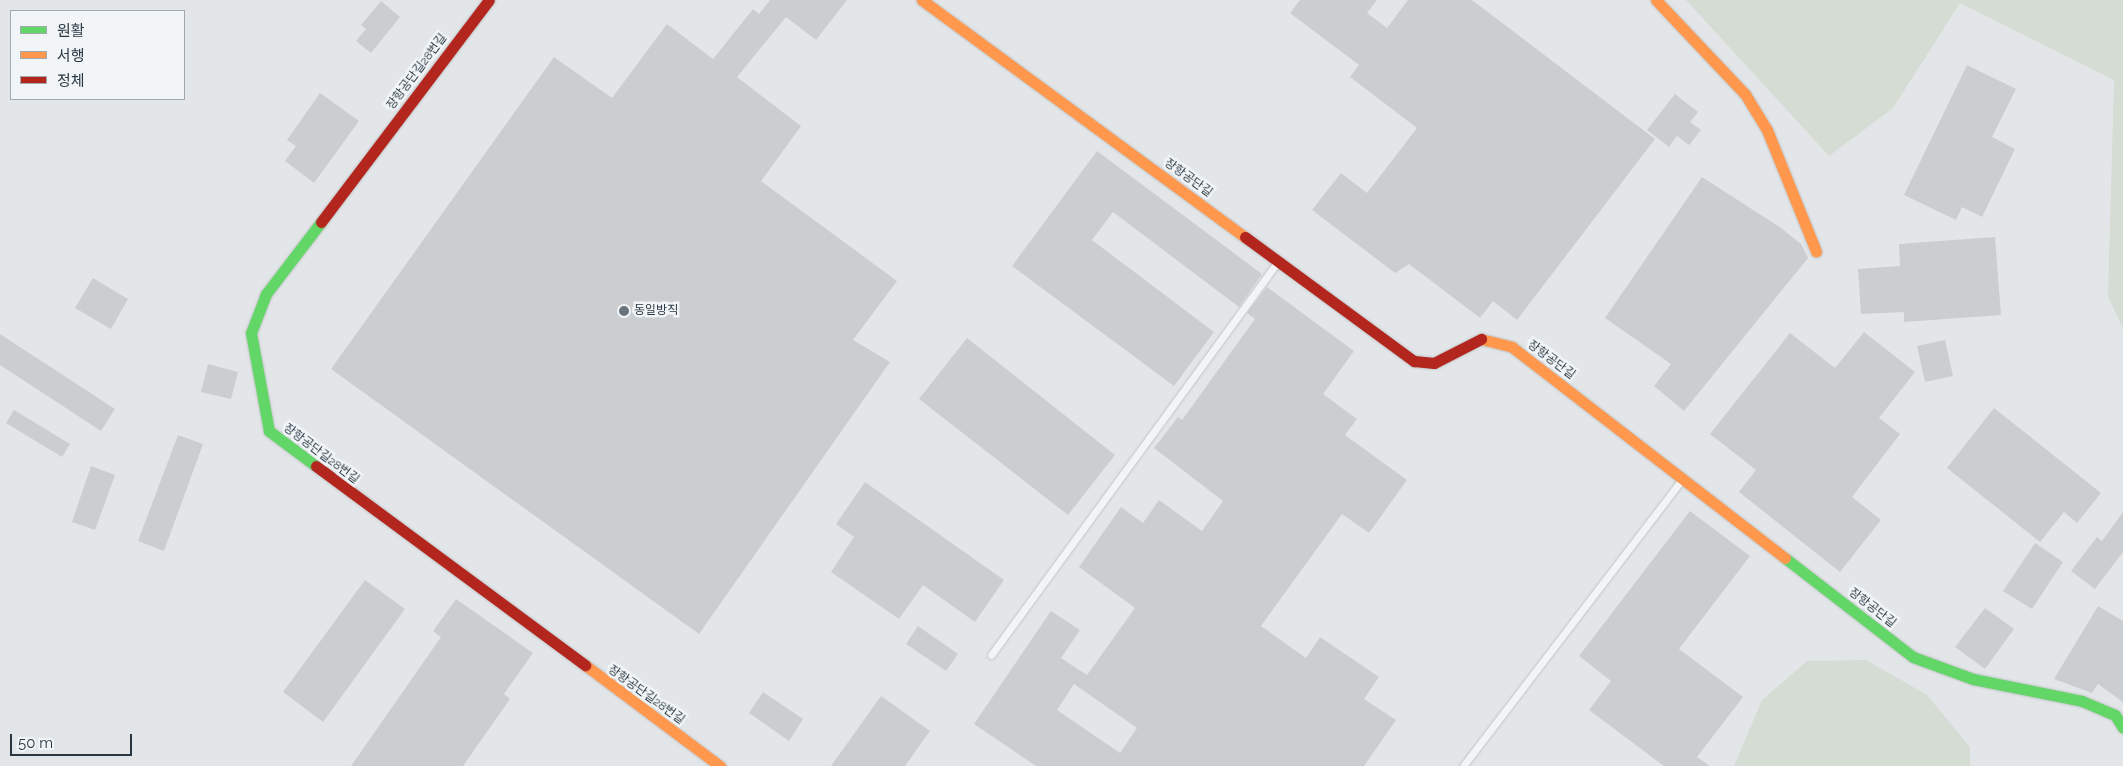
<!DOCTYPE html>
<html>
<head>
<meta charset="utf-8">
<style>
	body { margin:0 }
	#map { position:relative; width:2123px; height:766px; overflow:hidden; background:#e3e6e8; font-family:Raleway,"Noto Sans KR",sans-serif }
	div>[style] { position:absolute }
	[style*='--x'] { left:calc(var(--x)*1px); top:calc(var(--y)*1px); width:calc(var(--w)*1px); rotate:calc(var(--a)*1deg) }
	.green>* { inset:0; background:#d5dcd3 }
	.building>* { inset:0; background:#cbced0 }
	.roads { filter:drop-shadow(0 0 1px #c1c4c6) drop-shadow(0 0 1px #c1c4c6) }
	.lane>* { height:7px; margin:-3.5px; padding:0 3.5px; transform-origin:3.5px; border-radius:3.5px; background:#f2f4f5 }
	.fast>* { height:11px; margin:-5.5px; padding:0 5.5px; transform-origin:5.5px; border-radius:5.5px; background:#63d668 }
	.slow>* { height:11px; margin:-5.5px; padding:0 5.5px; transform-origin:5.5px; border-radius:5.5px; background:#ff974d }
	.jam>* { height:11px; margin:-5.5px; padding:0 5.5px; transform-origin:5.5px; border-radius:5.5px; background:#b3261e }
	.dots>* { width:14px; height:14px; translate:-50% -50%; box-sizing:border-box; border:2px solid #f1f5f7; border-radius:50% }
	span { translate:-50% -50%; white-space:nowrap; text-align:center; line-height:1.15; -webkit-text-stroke:5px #f1f5f7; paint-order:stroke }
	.street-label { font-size:12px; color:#293742 }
	.poi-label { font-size:12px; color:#293742 }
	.left { translate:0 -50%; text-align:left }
	.legend { position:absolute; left:10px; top:10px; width:175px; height:90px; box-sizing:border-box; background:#f1f5f7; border:1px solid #a1a9af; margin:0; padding:6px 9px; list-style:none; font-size:15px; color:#293742 }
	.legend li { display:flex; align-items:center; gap:10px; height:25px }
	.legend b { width:25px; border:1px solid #a1a9af }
	.scale { position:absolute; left:10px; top:734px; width:122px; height:22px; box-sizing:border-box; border:2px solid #293742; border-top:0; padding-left:6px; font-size:15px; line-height:18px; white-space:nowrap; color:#293742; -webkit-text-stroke:4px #f1f5f7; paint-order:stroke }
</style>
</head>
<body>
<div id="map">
	<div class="green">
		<div style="clip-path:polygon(1686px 0,2123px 0,2123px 329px,2108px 296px,2114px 80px,1960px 3px,1893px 108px,1829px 156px)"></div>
		<div style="clip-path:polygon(1866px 660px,1927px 695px,1970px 747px,1970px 766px,1734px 766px,1762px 700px,1807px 661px)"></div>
	</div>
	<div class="building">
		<div style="clip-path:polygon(770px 0,847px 0,816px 40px,786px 17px,737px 77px,801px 126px,761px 181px,897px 281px,853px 340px,890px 362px,699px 634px,331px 369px,554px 57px,612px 98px,667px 24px,713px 59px,753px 9px,759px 14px)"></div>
		<div style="clip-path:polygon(1300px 0,1377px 0,1367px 13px,1387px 28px,1408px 0,1472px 0,1655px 139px,1517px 320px,1493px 301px,1480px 318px,1409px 264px,1395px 273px,1312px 210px,1341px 173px,1367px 193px,1417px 128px,1350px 77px,1359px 65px,1290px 13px)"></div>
		<div style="clip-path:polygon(381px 1px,400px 17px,371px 53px,356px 41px,366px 29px,361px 25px)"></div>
		<div style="clip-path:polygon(1967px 65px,2016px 89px,1992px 137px,2015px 149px,1982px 217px,1962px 207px,1956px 220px,1904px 195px)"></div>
		<div style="clip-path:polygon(320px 93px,359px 121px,314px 183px,285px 161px,296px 146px,287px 140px)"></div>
		<div style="clip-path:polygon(1675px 94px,1698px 112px,1690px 122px,1701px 130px,1689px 145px,1677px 136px,1669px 147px,1647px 130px)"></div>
		<div style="clip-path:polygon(1097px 151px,1262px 274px,1239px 307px,1113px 212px,1092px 240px,1214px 332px,1174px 386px,1012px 266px)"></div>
		<div style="clip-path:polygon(1702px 177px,1781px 228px,1801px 244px,1808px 258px,1684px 411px,1654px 386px,1671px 364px,1605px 318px)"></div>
		<div style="clip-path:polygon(1995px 237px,2001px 315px,1904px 322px,1904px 312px,1861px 314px,1858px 269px,1900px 266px,1899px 244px)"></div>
		<div style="clip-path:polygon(93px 278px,128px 299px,111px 329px,75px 308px)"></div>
		<div style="clip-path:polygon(evenodd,1267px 287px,1354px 351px,1323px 394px,1357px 419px,1345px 435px,1407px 480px,1369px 533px,1342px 514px,1261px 626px,1306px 658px,1320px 637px,1379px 677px,1364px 699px,1396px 720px,1364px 766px,1036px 766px,974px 724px,1051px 611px,1080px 630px,1061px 658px,1087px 675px,1135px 608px,1079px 567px,1121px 507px,1143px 523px,1159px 500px,1202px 531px,1223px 501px,1154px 448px,1178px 417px,1182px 420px,1255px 319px,1247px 313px,1267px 287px,1074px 684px,1137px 728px,1120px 753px,1057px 710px,1074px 684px)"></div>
		<div style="clip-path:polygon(1864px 332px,1915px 372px,1879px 418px,1900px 434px,1852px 497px,1881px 520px,1840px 572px,1739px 492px,1756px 470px,1710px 434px,1790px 333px,1835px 368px)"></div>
		<div style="clip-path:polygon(0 334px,115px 409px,101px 431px,0 365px)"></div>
		<div style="clip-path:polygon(967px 338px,1115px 455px,1068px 515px,919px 399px)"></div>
		<div style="clip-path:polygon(1945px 340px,1953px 376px,1925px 382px,1917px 346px)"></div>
		<div style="clip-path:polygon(208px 364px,238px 372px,231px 399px,201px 392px)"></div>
		<div style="clip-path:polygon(1994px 408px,2101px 493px,2077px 523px,2064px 512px,2040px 542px,1947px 468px)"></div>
		<div style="clip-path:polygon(14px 410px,70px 444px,62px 457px,6px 423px)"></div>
		<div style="clip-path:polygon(178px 435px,203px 444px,164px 551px,138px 541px)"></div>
		<div style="clip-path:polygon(91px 466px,115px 475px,95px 530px,72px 522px)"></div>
		<div style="clip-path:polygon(865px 482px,1004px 580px,975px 622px,923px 585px,899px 619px,831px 572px,854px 537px,836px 524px)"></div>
		<div style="clip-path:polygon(1690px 511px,1750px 556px,1679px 649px,1743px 697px,1697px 757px,1710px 766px,1664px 766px,1589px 710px,1611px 681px,1579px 656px)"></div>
		<div style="clip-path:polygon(2123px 512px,2123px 552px,2095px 589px,2071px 571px,2097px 537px,2102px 541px)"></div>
		<div style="clip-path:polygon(2035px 543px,2063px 562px,2032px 609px,2003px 591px)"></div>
		<div style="clip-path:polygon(365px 580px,405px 609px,323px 722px,283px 692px)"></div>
		<div style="clip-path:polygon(456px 599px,533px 653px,504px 694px,510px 699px,463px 766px,351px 766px,441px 637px,433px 631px)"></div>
		<div style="clip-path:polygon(2098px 606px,2123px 621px,2123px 702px,2098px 684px,2092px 693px,2054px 679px)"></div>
		<div style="clip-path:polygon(1985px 608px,2014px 629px,1985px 669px,1955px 647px)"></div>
		<div style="clip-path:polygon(918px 626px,958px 654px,946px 671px,906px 644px)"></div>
		<div style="clip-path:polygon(763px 692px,803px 719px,789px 741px,749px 713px)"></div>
		<div style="clip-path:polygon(881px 696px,930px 731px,905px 766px,831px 766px)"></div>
	</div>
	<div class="roads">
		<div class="lane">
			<div style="--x:991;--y:655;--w:487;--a:-53.9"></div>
			<div style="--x:1463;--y:766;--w:360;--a:-52.6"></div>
		</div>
		<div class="fast">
			<div style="--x:316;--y:466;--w:59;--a:-143.3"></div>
			<div style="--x:269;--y:431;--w:100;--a:-100.4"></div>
			<div style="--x:251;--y:333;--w:42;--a:-69"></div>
			<div style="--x:266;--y:294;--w:91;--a:-52.6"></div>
			<div style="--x:1785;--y:558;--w:162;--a:37.7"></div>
			<div style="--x:1913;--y:657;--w:64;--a:20.1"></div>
			<div style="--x:1973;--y:679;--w:111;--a:11.4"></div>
			<div style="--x:2082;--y:701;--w:36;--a:23"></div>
			<div style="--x:2115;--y:715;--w:15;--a:58"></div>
		</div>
		<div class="slow">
			<div style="--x:922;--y:0;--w:401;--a:36.3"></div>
			<div style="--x:1656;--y:0;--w:129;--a:46.6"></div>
			<div style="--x:1745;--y:94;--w:42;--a:58.6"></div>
			<div style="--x:1767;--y:130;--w:131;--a:68"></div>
			<div style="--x:1481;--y:339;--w:32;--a:14"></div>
			<div style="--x:1512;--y:347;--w:345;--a:37.7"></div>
			<div style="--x:585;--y:665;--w:169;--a:36.8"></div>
		</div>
		<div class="jam">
			<div style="--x:321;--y:222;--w:278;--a:-52.9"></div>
			<div style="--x:1245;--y:237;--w:210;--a:36.3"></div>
			<div style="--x:1414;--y:361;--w:20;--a:6"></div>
			<div style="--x:1434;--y:363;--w:53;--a:-27.1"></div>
			<div style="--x:316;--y:466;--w:335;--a:36.5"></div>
		</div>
	</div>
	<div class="dots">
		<div style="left:624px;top:311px;background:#6a747c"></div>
	</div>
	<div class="street-label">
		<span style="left:417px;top:72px;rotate:-53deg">장항공단길28번길</span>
		<span style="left:1188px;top:178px;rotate:36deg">장항공단길</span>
		<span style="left:1551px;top:360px;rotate:37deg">장항공단길</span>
		<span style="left:321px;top:454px;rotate:37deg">장항공단길28번길</span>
		<span style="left:1872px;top:608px;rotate:38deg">장항공단길</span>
		<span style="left:646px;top:695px;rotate:36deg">장항공단길28번길</span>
	</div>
	<div class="poi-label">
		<span class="left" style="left:634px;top:311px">동일방직</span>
	</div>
	<ul class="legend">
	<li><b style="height:6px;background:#63d668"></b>원활</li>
	<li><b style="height:6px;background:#ff974d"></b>서행</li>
	<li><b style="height:6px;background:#b3261e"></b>정체</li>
	</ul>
	<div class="scale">50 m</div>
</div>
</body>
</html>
